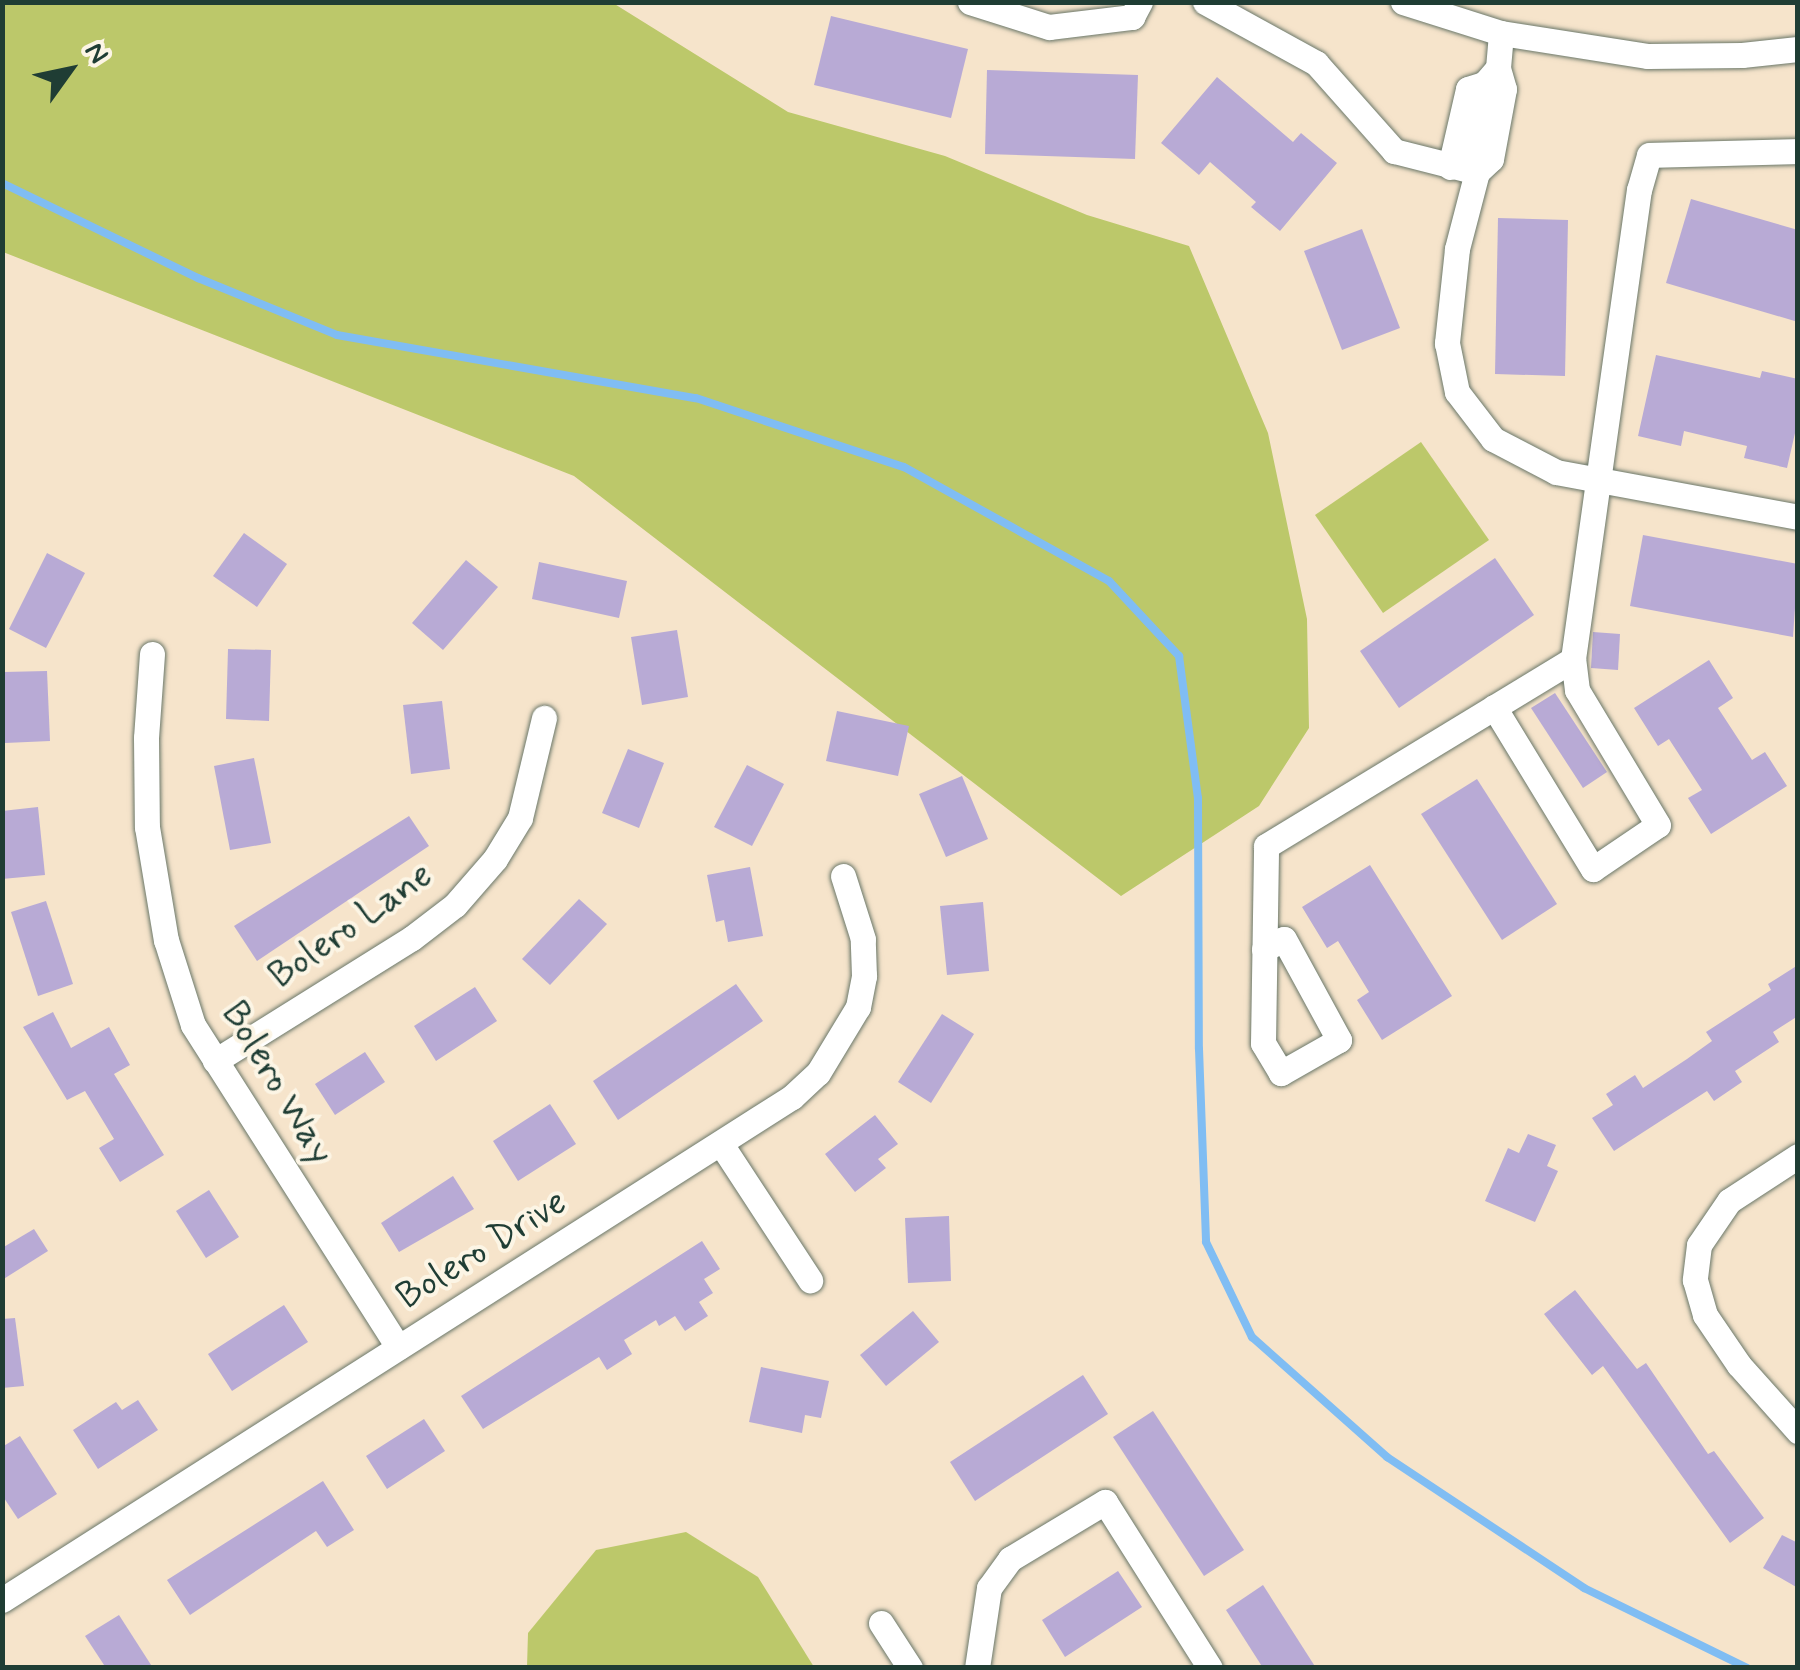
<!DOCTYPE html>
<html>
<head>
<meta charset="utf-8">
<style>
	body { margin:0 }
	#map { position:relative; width:1800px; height:1670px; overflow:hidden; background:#f6e4cb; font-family:Mynerve,sans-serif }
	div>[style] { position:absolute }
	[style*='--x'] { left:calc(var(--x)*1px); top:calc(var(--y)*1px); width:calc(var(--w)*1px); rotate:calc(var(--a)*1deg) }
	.green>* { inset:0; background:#bcc86a }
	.stream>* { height:8px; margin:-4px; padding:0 4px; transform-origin:4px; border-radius:4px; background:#80bdf3 }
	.building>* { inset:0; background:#b8aad5 }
	.roads { filter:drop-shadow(0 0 2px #6a7769) drop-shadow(0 0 2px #6a7769) }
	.minor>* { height:25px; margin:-12.5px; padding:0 12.5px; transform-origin:12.5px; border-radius:12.5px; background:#fff }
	span { translate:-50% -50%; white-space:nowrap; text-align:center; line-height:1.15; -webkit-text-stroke:8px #fcf5e5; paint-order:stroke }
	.street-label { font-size:38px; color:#1f3d34 }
	.frame { position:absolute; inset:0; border:5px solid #1f3d34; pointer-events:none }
	.north { position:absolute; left:20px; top:20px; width:100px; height:100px; -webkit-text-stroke:8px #fcf5e5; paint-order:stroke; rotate:57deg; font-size:28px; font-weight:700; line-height:40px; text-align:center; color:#1f3d34 }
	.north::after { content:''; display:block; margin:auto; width:35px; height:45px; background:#1f3d34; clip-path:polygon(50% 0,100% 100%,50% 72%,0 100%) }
</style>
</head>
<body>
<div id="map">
	<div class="green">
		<div style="clip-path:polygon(2px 3px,613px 3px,788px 112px,945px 156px,1087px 215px,1189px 246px,1268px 433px,1307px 619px,1309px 728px,1259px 806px,1121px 896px,574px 476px,3px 252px)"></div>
		<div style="clip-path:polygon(1421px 442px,1489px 540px,1383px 613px,1315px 515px)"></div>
		<div style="clip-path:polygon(686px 1532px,758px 1577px,814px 1667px,527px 1667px,528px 1633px,596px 1550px)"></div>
	</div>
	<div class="stream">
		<div style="--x:2;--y:183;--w:218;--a:25.9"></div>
		<div style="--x:198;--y:278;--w:150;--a:22.3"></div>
		<div style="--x:337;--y:335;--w:364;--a:10"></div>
		<div style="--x:696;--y:398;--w:219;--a:18.4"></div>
		<div style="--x:904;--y:467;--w:235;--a:29.1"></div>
		<div style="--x:1109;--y:581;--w:103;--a:47"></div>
		<div style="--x:1179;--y:656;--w:143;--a:82.4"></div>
		<div style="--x:1198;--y:798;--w:251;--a:89.8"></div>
		<div style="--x:1199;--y:1049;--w:193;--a:87.9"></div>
		<div style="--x:1206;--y:1242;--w:106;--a:64.2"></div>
		<div style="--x:1252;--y:1337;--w:181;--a:41.6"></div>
		<div style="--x:1387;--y:1457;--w:237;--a:33.6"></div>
		<div style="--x:1584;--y:1588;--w:182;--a:26.1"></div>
	</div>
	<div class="building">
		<div style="clip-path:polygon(831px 16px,968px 49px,951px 118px,814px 85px)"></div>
		<div style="clip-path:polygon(987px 70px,1138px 75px,1135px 159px,985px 154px)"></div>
		<div style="clip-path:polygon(1217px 77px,1293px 142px,1301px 133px,1337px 163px,1280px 231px,1251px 207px,1256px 202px,1210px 162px,1199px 175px,1161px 143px)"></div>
		<div style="clip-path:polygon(1691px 199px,1798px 230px,1798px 322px,1666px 283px)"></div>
		<div style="clip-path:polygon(1498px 218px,1568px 220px,1565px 376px,1495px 374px)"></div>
		<div style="clip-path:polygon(1362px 229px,1400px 328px,1342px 350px,1304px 251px)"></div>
		<div style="clip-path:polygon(1656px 355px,1760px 378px,1762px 371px,1798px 379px,1798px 420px,1787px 468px,1744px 458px,1747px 446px,1684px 431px,1681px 446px,1638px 436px)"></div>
		<div style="clip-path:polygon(244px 533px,287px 564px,257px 607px,213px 576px)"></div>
		<div style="clip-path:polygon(1643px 535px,1798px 564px,1793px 637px,1630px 606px)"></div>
		<div style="clip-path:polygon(47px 553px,85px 573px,46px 648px,9px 629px)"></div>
		<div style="clip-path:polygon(1495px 558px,1534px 615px,1399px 708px,1360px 651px)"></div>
		<div style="clip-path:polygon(466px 560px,498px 587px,443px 650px,412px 623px)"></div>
		<div style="clip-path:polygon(539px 562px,627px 581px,619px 618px,532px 599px)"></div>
		<div style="clip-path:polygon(677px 630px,688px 697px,642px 705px,631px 637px)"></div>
		<div style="clip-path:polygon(1593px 632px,1620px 634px,1618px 670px,1591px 668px)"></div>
		<div style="clip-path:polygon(228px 649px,271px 650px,269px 721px,226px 719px)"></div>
		<div style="clip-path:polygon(1709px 660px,1733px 698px,1718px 708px,1752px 760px,1765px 752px,1787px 786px,1711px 834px,1688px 798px,1702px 790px,1669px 739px,1658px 746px,1634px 708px)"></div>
		<div style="clip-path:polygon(47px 671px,50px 741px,5px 743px,4px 672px)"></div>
		<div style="clip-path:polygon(1555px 693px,1607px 772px,1583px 788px,1531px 708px)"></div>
		<div style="clip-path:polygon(442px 701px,450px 769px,411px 774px,403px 705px)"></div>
		<div style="clip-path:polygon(837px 711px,909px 726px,898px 776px,826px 761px)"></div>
		<div style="clip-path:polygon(628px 749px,664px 763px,639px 828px,602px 813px)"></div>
		<div style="clip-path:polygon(254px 758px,271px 843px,230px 850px,214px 766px)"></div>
		<div style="clip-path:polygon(747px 765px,784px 784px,752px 846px,714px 827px)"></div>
		<div style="clip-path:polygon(962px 776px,988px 839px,946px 857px,919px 794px)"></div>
		<div style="clip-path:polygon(1477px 779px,1557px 904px,1502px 940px,1421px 814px)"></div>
		<div style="clip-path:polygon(38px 807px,45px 875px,2px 879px,2px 811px)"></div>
		<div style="clip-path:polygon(409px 816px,429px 846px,257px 961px,234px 926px)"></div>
		<div style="clip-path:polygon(1370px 865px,1452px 996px,1382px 1040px,1357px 1000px,1369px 992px,1338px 941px,1327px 948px,1302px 907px)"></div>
		<div style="clip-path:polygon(750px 867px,763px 936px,728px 942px,724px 920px,716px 922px,707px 875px)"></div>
		<div style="clip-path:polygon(579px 899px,607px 924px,550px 985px,522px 959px)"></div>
		<div style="clip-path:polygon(46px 901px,73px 984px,38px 996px,11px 912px)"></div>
		<div style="clip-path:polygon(983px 902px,989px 971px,947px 975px,940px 906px)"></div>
		<div style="clip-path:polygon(1798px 965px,1798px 1016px,1773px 1032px,1779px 1042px,1735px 1071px,1742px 1082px,1714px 1101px,1707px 1091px,1614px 1151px,1592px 1118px,1613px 1105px,1606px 1094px,1635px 1075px,1643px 1088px,1687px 1059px,1712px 1041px,1706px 1032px,1771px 990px,1768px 984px)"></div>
		<div style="clip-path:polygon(736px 984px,763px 1021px,618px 1120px,593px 1081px)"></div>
		<div style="clip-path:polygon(475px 987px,497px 1021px,436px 1061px,414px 1026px)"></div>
		<div style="clip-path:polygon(53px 1012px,71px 1048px,109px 1027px,130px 1065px,114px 1074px,164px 1155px,120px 1182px,99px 1148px,114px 1139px,85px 1091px,67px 1100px,23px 1027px)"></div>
		<div style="clip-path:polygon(942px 1014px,974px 1034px,931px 1103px,898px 1082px)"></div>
		<div style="clip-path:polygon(365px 1052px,385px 1082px,335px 1115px,315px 1084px)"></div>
		<div style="clip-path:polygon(550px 1104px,576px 1144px,518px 1181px,493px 1141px)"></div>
		<div style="clip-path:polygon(875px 1115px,898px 1144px,878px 1159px,886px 1168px,855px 1192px,825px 1154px)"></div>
		<div style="clip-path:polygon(1528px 1134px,1556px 1145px,1547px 1166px,1558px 1171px,1535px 1222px,1485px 1201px,1508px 1148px,1519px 1153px)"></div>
		<div style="clip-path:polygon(453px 1176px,474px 1209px,399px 1252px,381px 1223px)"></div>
		<div style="clip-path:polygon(209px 1190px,239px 1237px,206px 1258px,176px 1211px)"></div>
		<div style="clip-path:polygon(949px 1216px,951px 1281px,908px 1283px,905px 1218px)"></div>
		<div style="clip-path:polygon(34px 1229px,48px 1251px,2px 1280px,2px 1248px)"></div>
		<div style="clip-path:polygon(702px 1241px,720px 1269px,704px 1279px,713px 1293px,699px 1302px,708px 1316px,685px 1331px,675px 1316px,659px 1326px,656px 1320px,624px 1340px,632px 1354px,607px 1370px,599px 1357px,483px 1429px,461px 1396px)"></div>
		<div style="clip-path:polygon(1575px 1290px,1637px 1369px,1646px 1363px,1708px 1454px,1714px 1451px,1764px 1518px,1730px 1543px,1603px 1366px,1592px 1375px,1544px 1314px)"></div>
		<div style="clip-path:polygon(284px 1305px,308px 1342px,232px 1391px,208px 1354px)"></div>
		<div style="clip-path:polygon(913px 1311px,939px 1342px,886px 1386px,860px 1355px)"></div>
		<div style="clip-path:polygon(15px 1318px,24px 1386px,2px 1388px,2px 1319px)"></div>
		<div style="clip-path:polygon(761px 1367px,829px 1381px,821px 1418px,805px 1415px,802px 1433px,749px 1422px)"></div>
		<div style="clip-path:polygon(1083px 1375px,1108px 1414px,975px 1501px,950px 1462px)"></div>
		<div style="clip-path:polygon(138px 1400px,158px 1430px,98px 1469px,73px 1430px,116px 1402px,122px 1410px)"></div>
		<div style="clip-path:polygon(1153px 1411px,1244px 1550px,1204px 1576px,1113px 1437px)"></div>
		<div style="clip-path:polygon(424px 1419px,445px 1451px,387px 1489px,366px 1456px)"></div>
		<div style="clip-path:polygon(20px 1436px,57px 1494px,18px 1519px,2px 1495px,2px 1447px)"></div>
		<div style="clip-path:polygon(323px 1481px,354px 1530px,327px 1547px,316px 1531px,190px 1615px,167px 1580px)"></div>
		<div style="clip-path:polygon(1782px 1535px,1798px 1543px,1798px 1588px,1763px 1568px)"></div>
		<div style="clip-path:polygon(1118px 1571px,1142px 1607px,1065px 1657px,1042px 1620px)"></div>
		<div style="clip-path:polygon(1263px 1585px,1316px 1668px,1263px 1668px,1226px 1610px)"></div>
		<div style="clip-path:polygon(119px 1615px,153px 1668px,106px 1668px,85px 1636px)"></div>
	</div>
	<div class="roads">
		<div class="minor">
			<div style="--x:970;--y:2;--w:83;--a:17.6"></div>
			<div style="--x:1049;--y:27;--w:84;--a:-6.9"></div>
			<div style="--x:1132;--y:17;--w:17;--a:-62"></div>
			<div style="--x:1205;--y:2;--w:127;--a:28.8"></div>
			<div style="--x:1316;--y:63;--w:118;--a:48.4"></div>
			<div style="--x:1394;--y:151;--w:86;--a:14.2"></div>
			<div style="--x:1477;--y:172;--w:80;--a:104.6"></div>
			<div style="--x:1457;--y:249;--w:95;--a:96.1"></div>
			<div style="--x:1447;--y:343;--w:50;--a:78.5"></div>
			<div style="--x:1457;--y:392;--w:59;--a:52.5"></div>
			<div style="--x:1493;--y:439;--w:71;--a:27.6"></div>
			<div style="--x:1556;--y:472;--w:246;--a:10.5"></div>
			<div style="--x:1403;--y:2;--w:103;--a:17.6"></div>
			<div style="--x:1501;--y:33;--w:149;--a:8.9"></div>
			<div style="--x:1648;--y:56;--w:94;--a:-0.6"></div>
			<div style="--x:1742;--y:55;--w:56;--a:-6.1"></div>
			<div style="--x:1498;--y:68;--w:18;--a:131"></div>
			<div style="--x:1486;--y:82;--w:75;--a:100"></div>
			<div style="--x:1473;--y:156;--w:16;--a:76"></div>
			<div style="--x:1477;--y:172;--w:19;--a:-43"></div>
			<div style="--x:1491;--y:159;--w:71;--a:-79.5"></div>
			<div style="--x:1504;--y:89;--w:22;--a:-106"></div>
			<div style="--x:1498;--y:68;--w:35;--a:-85"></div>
			<div style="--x:1450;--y:167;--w:80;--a:-77"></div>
			<div style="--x:1468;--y:89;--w:16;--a:-18"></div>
			<div style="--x:152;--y:654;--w:84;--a:94.1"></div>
			<div style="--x:146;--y:738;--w:89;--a:89.4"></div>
			<div style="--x:147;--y:827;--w:115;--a:80.5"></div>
			<div style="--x:166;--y:940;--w:89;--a:72.4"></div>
			<div style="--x:193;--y:1025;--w:382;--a:57.5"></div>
			<div style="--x:1494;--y:707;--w:190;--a:58.6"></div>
			<div style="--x:1593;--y:869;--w:78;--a:-34.1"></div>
			<div style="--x:1658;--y:825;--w:157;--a:-121"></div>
			<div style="--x:1577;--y:690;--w:31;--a:-97"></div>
			<div style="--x:1573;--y:659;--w:474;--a:-82"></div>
			<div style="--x:1639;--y:190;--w:36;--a:-74"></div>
			<div style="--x:1649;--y:155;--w:149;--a:-1.5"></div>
			<div style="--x:1264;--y:949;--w:22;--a:-27"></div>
			<div style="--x:1284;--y:939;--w:115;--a:61.4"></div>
			<div style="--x:1339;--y:1040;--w:67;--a:150.4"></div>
			<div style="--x:1281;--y:1073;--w:35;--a:-121"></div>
			<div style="--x:1263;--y:1043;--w:197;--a:-89.1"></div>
			<div style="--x:1266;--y:846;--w:359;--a:-31.3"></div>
			<div style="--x:215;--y:1061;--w:232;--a:-32"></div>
			<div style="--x:412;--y:938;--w:54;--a:-37.5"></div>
			<div style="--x:455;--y:905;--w:61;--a:-49"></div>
			<div style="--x:495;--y:859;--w:48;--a:-58.6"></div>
			<div style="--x:520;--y:818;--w:103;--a:-76.5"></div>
			<div style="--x:721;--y:1144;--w:163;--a:56.8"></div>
			<div style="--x:1798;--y:1156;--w:82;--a:146.9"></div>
			<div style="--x:1729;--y:1201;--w:53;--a:124.3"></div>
			<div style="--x:1699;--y:1245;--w:35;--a:97"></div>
			<div style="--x:1695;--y:1280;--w:36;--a:74"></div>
			<div style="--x:1705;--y:1315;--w:60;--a:55.8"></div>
			<div style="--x:1739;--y:1365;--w:89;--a:48.2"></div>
			<div style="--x:2;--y:1600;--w:937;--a:-32.49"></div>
			<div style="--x:792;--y:1097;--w:35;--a:-43"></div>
			<div style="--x:818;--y:1073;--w:77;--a:-58.8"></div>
			<div style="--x:858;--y:1007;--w:32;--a:-79"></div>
			<div style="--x:864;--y:976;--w:37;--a:-92"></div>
			<div style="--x:863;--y:939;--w:66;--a:-107.6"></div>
			<div style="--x:881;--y:1623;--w:54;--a:57.2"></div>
			<div style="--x:977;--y:1668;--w:81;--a:-81.5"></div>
			<div style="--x:989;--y:1588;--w:36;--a:-54"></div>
			<div style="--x:1010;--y:1559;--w:111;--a:-31"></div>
			<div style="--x:1105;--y:1502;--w:196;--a:57.7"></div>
		</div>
	</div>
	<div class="street-label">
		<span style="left:351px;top:926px;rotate:-35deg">Bolero Lane</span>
		<span style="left:277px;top:1083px;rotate:59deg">Bolero Way</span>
		<span style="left:482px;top:1250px;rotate:-32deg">Bolero Drive</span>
	</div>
	<div class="frame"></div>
	<div class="north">N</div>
</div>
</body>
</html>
